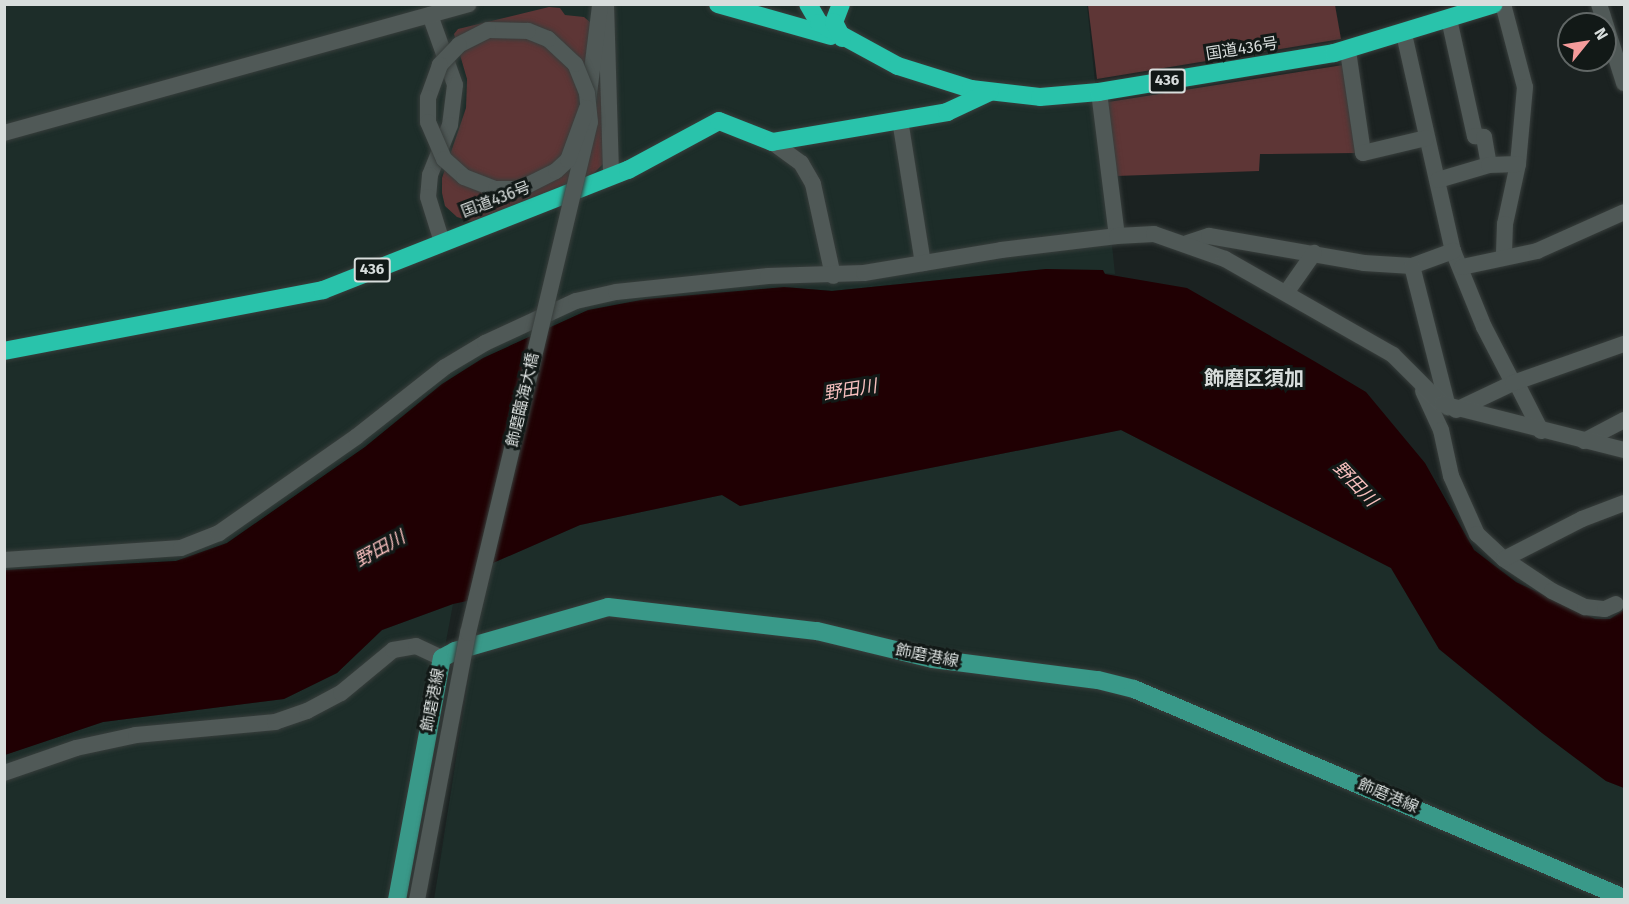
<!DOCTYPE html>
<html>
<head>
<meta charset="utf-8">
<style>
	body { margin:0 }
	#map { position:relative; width:1629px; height:904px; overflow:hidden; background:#1b2221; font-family:"Fira Sans","Noto Sans JP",sans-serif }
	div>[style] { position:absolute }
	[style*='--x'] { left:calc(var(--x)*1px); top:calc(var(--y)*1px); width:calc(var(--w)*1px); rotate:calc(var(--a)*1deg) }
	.built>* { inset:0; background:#1d2d29 }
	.green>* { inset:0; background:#5e3636 }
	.water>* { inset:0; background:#200003 }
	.roads { filter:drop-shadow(0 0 2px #383e3c) drop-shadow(0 0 2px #383e3c) }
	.minor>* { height:16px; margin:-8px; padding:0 8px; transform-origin:8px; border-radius:8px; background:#505957 }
	.major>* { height:18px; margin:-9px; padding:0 9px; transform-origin:9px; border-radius:9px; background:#399989 }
	.highway>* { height:18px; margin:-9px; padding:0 9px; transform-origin:9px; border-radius:9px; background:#29c3ab }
	.bridges { filter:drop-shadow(0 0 2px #383e3c) drop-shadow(0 0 2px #383e3c) }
	.minor-bridge>* { height:16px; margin:-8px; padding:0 8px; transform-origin:8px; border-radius:8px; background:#505957 }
	span { translate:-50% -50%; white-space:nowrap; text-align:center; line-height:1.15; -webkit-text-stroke:6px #121917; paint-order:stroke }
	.shield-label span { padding:2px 4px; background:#121917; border:2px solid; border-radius:4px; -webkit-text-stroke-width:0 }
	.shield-label { font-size:15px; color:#d8dddc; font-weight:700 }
	.street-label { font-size:16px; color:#d8dddc }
	.water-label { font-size:18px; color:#f7bfbe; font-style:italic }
	.quarter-label { font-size:20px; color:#d8dddc; font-weight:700 }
	.frame { position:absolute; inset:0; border:6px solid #d8dddc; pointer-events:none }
	.north { position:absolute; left:1557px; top:12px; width:60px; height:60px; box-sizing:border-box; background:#121917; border:2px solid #616766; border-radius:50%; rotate:60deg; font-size:16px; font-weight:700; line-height:24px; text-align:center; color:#d8dddc }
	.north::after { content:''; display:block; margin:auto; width:21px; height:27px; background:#f59b9b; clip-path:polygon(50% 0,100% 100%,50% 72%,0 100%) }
</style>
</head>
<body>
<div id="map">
	<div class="built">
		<div style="clip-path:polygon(4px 5px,1087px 5px,1115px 274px,1046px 269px,832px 291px,784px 287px,442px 384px,365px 447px,227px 543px,176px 561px,5px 570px)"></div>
		<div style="clip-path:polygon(1121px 430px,1391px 568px,1439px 649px,1542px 733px,1606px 781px,1624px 788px,1624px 899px,434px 900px,486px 566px,580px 525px,722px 495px,740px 506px)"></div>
		<div style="clip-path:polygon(453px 604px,398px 899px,5px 899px,4px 755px,103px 722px,284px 699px,337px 673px,382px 630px)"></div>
	</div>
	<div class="green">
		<div style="clip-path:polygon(1088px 5px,1335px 5px,1341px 39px,1097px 79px)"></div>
		<div style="clip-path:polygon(549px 7px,560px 8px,565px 15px,584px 17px,604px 34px,605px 162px,590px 177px,473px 222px,457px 217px,445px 206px,442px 193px,442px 178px,466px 108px,467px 79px,454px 34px,458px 29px)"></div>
		<div style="clip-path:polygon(1343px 65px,1357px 153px,1260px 154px,1259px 171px,1116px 176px,1108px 102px)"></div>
	</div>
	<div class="water">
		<div style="clip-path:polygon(1046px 269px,1103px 270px,1105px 274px,1187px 288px,1314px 361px,1366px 392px,1425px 463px,1474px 550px,1516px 582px,1595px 619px,1610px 619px,1624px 610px,1624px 788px,1606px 781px,1542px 733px,1439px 649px,1391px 568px,1121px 430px,740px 506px,722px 495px,580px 525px,486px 566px,481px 598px,453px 604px,382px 630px,337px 673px,284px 699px,103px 722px,5px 755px,5px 570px,176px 561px,227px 543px,365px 447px,442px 384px,483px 358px,588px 310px,646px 299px,784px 287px,832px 291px)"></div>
	</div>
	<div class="roads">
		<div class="minor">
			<div style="--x:606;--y:4;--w:172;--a:88.3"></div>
			<div style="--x:1503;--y:4;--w:86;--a:75.2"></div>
			<div style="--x:1525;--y:87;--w:77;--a:95.2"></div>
			<div style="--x:1518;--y:164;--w:61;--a:102.2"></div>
			<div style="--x:1505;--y:224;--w:33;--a:92"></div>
			<div style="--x:1599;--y:4;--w:83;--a:72.4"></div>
			<div style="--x:430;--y:15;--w:74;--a:70.3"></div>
			<div style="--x:455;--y:85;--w:40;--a:97.1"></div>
			<div style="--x:450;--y:125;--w:54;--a:111.8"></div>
			<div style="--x:430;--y:175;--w:22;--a:95"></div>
			<div style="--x:428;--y:197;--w:47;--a:72.7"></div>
			<div style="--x:1449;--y:19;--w:120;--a:77.5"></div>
			<div style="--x:1475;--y:136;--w:9;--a:6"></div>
			<div style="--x:1484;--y:137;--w:28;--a:80"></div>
			<div style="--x:1404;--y:34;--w:222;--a:77.3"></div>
			<div style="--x:1453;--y:251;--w:82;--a:67.8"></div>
			<div style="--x:1484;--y:327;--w:63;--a:62.6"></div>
			<div style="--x:1348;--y:51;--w:103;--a:81.6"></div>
			<div style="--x:1363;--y:153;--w:65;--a:-13.4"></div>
			<div style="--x:1099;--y:92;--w:145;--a:82.9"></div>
			<div style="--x:588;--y:102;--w:98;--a:-82.9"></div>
			<div style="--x:900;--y:120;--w:145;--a:80.9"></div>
			<div style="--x:4;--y:133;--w:482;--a:-15.5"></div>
			<div style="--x:772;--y:142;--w:36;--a:36"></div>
			<div style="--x:801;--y:163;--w:24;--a:60"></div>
			<div style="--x:813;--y:184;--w:94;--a:77.7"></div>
			<div style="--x:1438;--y:180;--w:53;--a:-16.4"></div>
			<div style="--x:1489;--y:165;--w:29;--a:-2"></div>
			<div style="--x:1187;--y:243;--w:23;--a:-18"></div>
			<div style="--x:1209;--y:236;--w:157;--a:9.9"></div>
			<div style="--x:1364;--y:263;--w:48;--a:3.6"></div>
			<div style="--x:1412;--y:266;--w:44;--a:-20.1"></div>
			<div style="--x:1412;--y:266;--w:146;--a:75.7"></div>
			<div style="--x:1462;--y:267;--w:77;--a:-12"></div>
			<div style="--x:1537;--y:251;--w:95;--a:-24.1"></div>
			<div style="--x:1286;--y:293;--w:49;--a:-55"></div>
			<div style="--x:1516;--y:382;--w:55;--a:63"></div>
			<div style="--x:1423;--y:391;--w:43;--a:65.2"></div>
			<div style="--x:1441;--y:430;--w:47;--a:77.7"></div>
			<div style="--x:1451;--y:476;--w:64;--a:65.9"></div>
			<div style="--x:1477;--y:534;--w:37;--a:43"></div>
			<div style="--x:1504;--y:559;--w:58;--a:33.7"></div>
			<div style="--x:1552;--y:591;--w:37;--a:26"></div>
			<div style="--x:1585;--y:607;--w:20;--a:6"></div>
			<div style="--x:1605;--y:609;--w:12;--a:-24"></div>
			<div style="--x:1456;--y:410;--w:63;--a:-25.3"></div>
			<div style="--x:1513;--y:383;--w:118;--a:-19.4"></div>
			<div style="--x:1584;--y:441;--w:45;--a:-27.7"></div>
			<div style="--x:1504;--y:559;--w:88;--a:-27.1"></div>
			<div style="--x:1582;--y:519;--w:45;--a:-20.9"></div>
			<div style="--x:4;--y:560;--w:177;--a:-3.9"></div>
			<div style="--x:181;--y:548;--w:41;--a:-21.5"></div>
			<div style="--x:219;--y:533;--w:167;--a:-35"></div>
			<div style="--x:356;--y:437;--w:113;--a:-38.2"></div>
			<div style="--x:445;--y:367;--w:47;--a:-31"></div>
			<div style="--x:485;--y:343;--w:100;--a:-24.8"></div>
			<div style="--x:576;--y:301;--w:41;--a:-12.7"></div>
			<div style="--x:616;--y:292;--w:153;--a:-6"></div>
			<div style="--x:768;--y:276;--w:96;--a:-1.8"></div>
			<div style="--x:864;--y:273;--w:139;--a:-9.5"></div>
			<div style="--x:1001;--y:250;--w:117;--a:-6.9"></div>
			<div style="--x:1117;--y:236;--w:37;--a:-3"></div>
			<div style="--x:1154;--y:234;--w:75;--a:19.4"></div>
			<div style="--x:1225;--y:259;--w:193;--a:29.7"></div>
			<div style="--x:1393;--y:355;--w:69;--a:45"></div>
			<div style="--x:1442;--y:404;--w:188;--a:14.2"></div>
			<div style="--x:4;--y:773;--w:76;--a:-19.1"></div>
			<div style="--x:76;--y:748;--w:61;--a:-12.2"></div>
			<div style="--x:136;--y:735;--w:140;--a:-5.3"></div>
			<div style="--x:275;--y:722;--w:34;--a:-19"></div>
			<div style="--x:307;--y:711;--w:38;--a:-28"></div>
			<div style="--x:341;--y:693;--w:67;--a:-39.6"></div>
			<div style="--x:393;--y:650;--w:23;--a:-10"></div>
			<div style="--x:416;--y:646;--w:29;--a:25"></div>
		</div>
		<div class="major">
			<div style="--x:397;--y:900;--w:246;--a:-79.5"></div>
			<div style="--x:442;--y:658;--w:15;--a:-28"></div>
			<div style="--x:455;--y:651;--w:159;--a:-16"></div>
			<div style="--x:608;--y:607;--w:210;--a:6.6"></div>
			<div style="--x:817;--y:631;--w:119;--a:13.6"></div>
			<div style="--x:933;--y:659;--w:166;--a:7.3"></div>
			<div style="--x:1098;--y:680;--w:37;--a:14"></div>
			<div style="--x:1134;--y:689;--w:533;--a:23.1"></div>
		</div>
		<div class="highway">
			<div style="--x:718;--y:4;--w:117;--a:15.8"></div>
			<div style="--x:808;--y:4;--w:22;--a:60"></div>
			<div style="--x:819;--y:23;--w:90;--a:28.6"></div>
			<div style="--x:898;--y:66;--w:77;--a:17.5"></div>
			<div style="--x:971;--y:89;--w:69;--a:6.6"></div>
			<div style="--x:1040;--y:97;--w:59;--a:-4.8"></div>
			<div style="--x:1099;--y:92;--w:238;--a:-9.4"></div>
			<div style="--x:1334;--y:53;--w:167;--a:-17"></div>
			<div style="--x:841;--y:4;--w:19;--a:111"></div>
			<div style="--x:834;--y:22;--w:18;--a:63"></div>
			<div style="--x:4;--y:351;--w:325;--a:-10.8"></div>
			<div style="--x:323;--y:290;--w:328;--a:-21.5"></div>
			<div style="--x:628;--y:170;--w:103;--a:-28.3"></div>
			<div style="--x:719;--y:121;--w:57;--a:21.6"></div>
			<div style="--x:772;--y:142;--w:178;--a:-9.7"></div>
			<div style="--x:947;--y:112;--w:47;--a:-24.9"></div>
		</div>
	</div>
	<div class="bridges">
		<div class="minor-bridge">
			<div style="--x:417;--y:900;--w:272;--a:-79.2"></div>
			<div style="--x:468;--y:633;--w:525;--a:-76.57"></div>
			<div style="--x:590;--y:122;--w:29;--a:-96"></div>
			<div style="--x:587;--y:93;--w:31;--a:-112"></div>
			<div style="--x:575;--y:64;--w:37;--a:-137"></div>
			<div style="--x:548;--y:39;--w:22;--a:-158"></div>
			<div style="--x:528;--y:31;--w:40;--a:-178.6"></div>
			<div style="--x:488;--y:30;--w:33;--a:153"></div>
			<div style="--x:459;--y:45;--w:28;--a:134"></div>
			<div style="--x:440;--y:65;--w:35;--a:110"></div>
			<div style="--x:428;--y:98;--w:24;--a:90"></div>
			<div style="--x:428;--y:122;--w:40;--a:66.6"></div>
			<div style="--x:444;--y:159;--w:27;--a:42"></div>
			<div style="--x:464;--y:177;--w:34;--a:21"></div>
			<div style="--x:496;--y:189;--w:24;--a:0"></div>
			<div style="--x:520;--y:189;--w:40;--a:-26.6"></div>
			<div style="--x:556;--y:171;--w:16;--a:-43"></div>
			<div style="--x:568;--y:160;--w:55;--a:-69.9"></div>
		</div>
	</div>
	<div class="shield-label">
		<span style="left:1167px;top:81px">436</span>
		<span style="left:372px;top:270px">436</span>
	</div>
	<div class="street-label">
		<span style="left:1242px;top:49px;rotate:-9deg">国道436号</span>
		<span style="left:496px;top:200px;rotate:-21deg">国道436号</span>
		<span style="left:523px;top:400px;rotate:-77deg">飾磨臨海大橋</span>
		<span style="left:927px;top:656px;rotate:11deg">飾磨港線</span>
		<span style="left:433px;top:700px;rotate:-79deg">飾磨港線</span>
		<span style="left:1388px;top:796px;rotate:23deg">飾磨港線</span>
	</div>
	<div class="water-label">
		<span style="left:850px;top:390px;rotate:-9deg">野田川</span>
		<span style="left:1355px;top:484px;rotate:46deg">野田川</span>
		<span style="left:380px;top:549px;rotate:-29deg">野田川</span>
	</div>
	<div class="quarter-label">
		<span style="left:1254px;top:378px">飾磨区須加</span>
	</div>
	<div class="frame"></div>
	<div class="north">N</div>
</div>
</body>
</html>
